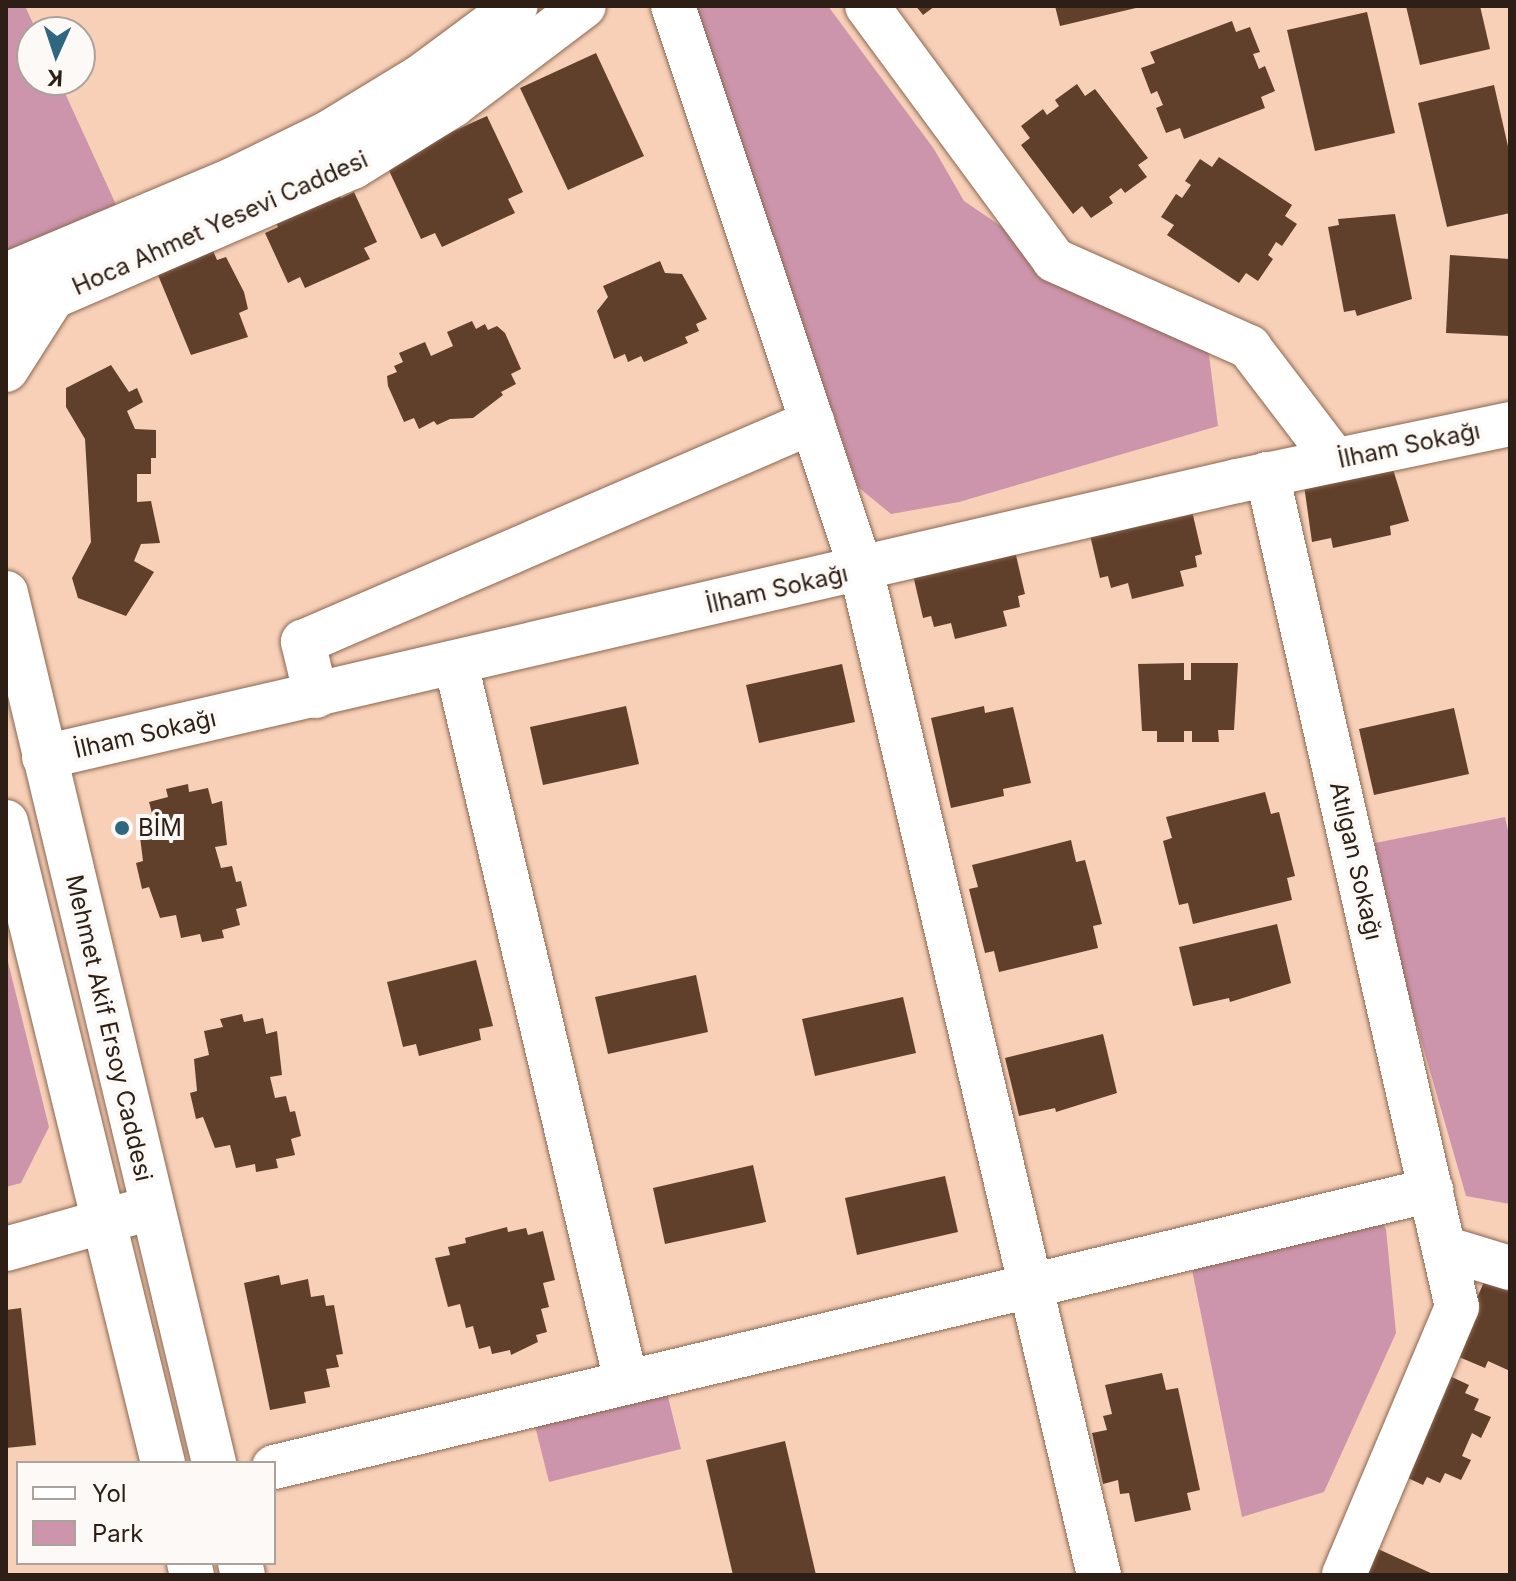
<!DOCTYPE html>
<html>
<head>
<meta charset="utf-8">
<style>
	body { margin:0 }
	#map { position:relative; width:1516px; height:1581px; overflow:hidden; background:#f8d0b8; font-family:Inter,sans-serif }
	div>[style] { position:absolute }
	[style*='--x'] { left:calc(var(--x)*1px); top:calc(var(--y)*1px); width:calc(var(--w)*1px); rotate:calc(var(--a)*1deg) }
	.green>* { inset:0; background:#cd95ac }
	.building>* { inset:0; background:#603f2b }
	.roads { filter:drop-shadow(0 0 2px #8a6751) drop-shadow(0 0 2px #8a6751) }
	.minor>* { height:44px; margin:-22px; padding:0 22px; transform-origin:22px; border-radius:22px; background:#fff }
	.major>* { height:44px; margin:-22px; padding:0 22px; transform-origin:22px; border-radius:22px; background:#fff }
	.dots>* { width:22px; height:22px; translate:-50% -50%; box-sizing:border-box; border:4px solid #fdf9f7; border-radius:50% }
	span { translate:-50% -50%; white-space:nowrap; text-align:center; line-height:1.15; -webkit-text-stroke:8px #fdf9f7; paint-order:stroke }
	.street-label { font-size:24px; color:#2e1f16 }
	.poi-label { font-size:24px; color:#2e1f16 }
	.left { translate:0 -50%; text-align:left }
	.frame { position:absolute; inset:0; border:8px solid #2e1f16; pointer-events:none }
	.legend { position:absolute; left:16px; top:1461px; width:260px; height:104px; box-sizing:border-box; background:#fdf9f7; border:2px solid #aaa29d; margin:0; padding:10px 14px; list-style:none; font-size:24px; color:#2e1f16 }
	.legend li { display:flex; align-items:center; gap:16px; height:40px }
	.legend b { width:40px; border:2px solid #aaa29d }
	.north { position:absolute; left:16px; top:16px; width:80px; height:80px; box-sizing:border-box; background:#fdf9f7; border:2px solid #aaa29d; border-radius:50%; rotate:183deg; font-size:22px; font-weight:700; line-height:32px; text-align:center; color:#2e1f16 }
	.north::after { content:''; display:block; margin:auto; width:28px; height:36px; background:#2f6680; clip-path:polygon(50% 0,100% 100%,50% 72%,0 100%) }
</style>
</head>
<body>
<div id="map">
	<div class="green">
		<div style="clip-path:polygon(6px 6px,25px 6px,37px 32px,32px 32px,32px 80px,59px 80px,134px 244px,6px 297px)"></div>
		<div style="clip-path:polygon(694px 6px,828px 6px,934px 149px,964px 201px,1096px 291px,1208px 347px,1218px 426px,959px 502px,891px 514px,858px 487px)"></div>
		<div style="clip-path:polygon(1505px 817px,1510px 840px,1510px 1204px,1466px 1196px,1365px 845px)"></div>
		<div style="clip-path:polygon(6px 954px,49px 1127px,21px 1183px,6px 1187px)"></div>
		<div style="clip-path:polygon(1375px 1213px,1386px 1229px,1396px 1333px,1324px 1492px,1242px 1517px,1185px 1235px)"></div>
		<div style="clip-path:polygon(664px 1381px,681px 1449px,549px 1482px,532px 1414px)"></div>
	</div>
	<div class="building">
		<div style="clip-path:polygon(916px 6px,935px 6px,923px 15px)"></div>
		<div style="clip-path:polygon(1055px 6px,1139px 6px,1140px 7px,1060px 26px)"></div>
		<div style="clip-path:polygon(1406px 6px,1480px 6px,1490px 49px,1420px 65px)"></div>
		<div style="clip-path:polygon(1367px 12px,1395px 133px,1315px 151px,1287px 30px)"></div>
		<div style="clip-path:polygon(1232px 21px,1236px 32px,1250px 27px,1260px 52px,1253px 54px,1259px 69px,1265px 66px,1275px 91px,1261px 97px,1265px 108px,1184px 139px,1180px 128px,1166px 133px,1156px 108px,1163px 105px,1157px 91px,1151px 94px,1141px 68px,1155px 63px,1150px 52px)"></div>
		<div style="clip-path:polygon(596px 53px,644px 156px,568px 190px,520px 88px)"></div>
		<div style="clip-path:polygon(1077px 84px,1085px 96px,1095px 89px,1148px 158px,1138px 165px,1147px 177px,1125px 193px,1121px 188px,1109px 197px,1113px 203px,1091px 218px,1082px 206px,1073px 214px,1021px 145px,1030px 138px,1021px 126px,1043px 109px,1047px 115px,1059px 106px,1055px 100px)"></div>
		<div style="clip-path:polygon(1494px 85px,1510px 155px,1510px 213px,1447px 227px,1418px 103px)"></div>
		<div style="clip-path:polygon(487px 116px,523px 192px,508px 199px,515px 213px,442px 247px,435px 233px,421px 239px,385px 162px)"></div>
		<div style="clip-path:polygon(1219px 157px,1292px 205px,1285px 216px,1297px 224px,1282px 246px,1276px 242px,1268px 255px,1273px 259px,1258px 281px,1246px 273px,1239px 283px,1167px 235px,1174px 225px,1161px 217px,1176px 194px,1182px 198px,1191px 185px,1185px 181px,1200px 159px,1212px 167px)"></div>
		<div style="clip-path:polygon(335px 183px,341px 198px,354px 192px,377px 242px,364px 248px,370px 259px,305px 288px,300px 277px,288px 283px,265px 233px,278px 227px,271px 212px)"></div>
		<div style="clip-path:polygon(1395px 214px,1412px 299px,1357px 316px,1355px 310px,1344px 312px,1328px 227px,1339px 225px,1338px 219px)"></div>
		<div style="clip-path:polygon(207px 237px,217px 260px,226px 257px,244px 292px,248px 309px,239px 313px,248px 337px,191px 355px,153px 263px)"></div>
		<div style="clip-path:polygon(1450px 255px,1510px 259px,1510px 336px,1446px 333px)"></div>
		<div style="clip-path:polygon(660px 261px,665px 273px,682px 274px,707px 319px,696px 324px,699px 331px,685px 337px,688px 343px,644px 362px,641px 356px,628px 362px,625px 354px,614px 359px,597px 311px,608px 297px,603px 286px)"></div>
		<div style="clip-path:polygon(472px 321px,476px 329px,485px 324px,488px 330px,497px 326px,505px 333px,521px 369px,511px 374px,516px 384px,501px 392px,503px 395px,473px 418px,450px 419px,437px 425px,434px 421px,419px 429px,414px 418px,404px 422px,388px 386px,387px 376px,397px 372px,394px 366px,403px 362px,399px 353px,425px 342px,431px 356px,453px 346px,447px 332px)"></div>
		<div style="clip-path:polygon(111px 365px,129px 392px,137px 388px,143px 402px,127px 411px,135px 429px,156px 430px,156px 458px,151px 458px,151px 474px,137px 474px,137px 502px,151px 501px,160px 543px,141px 544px,134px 561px,154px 572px,126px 616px,78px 598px,72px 578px,91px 542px,85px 439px,66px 407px,66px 388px)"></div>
		<div style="clip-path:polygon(1388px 453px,1409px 521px,1390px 526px,1391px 535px,1333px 548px,1331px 538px,1312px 542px,1302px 471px)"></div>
		<div style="clip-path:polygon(1192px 511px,1202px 554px,1195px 556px,1197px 567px,1180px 571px,1184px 586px,1132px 599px,1128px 583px,1111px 588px,1108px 576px,1100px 578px,1090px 535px)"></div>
		<div style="clip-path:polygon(1015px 551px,1025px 594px,1018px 596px,1020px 607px,1003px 611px,1007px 626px,955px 639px,951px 623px,934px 627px,931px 616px,923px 618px,913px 575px)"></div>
		<div style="clip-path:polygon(1184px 663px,1184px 680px,1191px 680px,1191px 663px,1238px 663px,1234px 730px,1218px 730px,1219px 742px,1192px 742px,1192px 731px,1184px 731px,1184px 742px,1157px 742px,1157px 731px,1142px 731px,1138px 664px)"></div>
		<div style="clip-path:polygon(842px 664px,855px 722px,759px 743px,746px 685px)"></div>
		<div style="clip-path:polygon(626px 706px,639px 764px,543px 785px,530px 727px)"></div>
		<div style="clip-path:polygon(984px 706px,985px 713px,1013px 707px,1031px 783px,1003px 789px,1004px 796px,951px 808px,931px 718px)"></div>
		<div style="clip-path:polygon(1454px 708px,1469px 774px,1374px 795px,1359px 729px)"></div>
		<div style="clip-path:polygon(188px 784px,189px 792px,208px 788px,212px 804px,222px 801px,227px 845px,215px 847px,221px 868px,232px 866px,236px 882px,241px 881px,247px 906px,236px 909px,240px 925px,222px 930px,224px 938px,202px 942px,200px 934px,181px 938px,176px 915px,160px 918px,149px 887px,142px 889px,136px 863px,143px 861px,139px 829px,155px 825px,149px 802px,168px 797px,166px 789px)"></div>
		<div style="clip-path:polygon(1265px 792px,1271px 814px,1279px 812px,1295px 876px,1287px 878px,1292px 900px,1193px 924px,1188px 903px,1179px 905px,1163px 841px,1172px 838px,1166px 817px)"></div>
		<div style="clip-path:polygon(1071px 840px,1076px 862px,1085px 860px,1102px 924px,1093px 926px,1098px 948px,999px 972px,994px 951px,985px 953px,969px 889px,978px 887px,972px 865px)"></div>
		<div style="clip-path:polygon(1277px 924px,1291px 983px,1230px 1002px,1229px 998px,1193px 1006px,1179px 947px)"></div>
		<div style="clip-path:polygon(476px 960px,493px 1026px,479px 1029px,481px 1040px,419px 1056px,416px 1044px,403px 1047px,387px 982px)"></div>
		<div style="clip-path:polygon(696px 975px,708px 1032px,608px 1054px,595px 997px)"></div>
		<div style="clip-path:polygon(903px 997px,916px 1053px,815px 1076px,802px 1019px)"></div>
		<div style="clip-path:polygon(242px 1014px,244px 1022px,263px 1018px,266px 1034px,277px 1031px,282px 1075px,270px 1077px,275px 1098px,286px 1096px,290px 1112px,295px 1111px,301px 1136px,291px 1139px,295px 1155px,276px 1159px,278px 1168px,256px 1172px,255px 1164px,236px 1168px,230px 1145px,215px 1148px,203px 1117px,196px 1119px,190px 1093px,197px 1091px,194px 1059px,209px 1055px,204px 1031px,223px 1027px,220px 1019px)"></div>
		<div style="clip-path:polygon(1103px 1034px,1117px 1093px,1056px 1112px,1055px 1108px,1019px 1116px,1005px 1058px)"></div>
		<div style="clip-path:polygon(753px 1165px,766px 1222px,665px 1244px,653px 1188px)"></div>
		<div style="clip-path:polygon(945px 1176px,958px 1232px,857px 1255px,845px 1198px)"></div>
		<div style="clip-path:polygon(507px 1227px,508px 1232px,526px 1228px,528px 1235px,543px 1231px,555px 1280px,543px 1283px,549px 1307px,541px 1309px,547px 1332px,536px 1335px,538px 1342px,511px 1355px,510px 1350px,492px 1354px,490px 1346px,479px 1349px,473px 1326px,466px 1328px,460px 1304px,448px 1307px,435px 1258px,450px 1255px,448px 1247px,466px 1243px,465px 1238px)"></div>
		<div style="clip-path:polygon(1492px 1264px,1510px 1272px,1510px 1371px,1488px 1361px,1485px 1368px,1452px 1354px)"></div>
		<div style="clip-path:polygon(279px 1275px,281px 1285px,308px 1279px,311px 1297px,324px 1295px,326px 1306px,334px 1305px,343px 1354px,336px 1355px,339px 1367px,326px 1369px,330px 1387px,304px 1392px,306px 1403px,270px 1410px,244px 1283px)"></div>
		<div style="clip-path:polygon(21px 1308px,36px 1445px,6px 1448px,6px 1310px)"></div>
		<div style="clip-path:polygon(1441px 1372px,1469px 1385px,1465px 1393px,1479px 1399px,1474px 1410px,1491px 1417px,1481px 1438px,1472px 1433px,1462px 1456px,1471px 1460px,1461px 1480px,1445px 1473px,1440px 1483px,1427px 1477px,1423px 1485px,1395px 1472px)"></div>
		<div style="clip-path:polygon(1162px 1373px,1166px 1390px,1178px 1388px,1200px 1490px,1187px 1493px,1191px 1510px,1135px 1522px,1129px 1493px,1120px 1494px,1118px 1480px,1103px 1484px,1092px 1433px,1107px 1430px,1103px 1416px,1112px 1414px,1105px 1385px)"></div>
		<div style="clip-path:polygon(785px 1441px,816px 1575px,733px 1575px,706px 1460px)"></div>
		<div style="clip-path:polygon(1365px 1543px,1435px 1575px,1360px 1575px)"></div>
	</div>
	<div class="roads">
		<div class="minor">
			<div style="--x:673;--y:6;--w:594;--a:71.53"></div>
			<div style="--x:861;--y:569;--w:1034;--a:76.69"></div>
			<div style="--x:867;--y:6;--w:315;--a:53.6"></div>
			<div style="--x:1054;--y:260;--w:214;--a:24"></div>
			<div style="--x:1249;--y:347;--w:142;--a:52.7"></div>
			<div style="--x:6;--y:370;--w:85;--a:-57.4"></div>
			<div style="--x:1267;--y:474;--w:854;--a:77.15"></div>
			<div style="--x:1457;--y:1307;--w:291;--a:112.9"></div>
			<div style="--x:6;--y:593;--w:895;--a:76.55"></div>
			<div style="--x:456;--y:664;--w:737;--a:76.66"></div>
			<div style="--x:316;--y:696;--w:56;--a:-103.5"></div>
			<div style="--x:303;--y:642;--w:555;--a:-23.37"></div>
			<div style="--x:44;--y:757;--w:1225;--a:-13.03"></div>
			<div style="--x:1237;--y:481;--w:279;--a:-11.8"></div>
			<div style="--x:6;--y:822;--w:660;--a:76.24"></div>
			<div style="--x:1444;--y:1248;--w:69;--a:16.9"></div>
			<div style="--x:6;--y:1249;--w:129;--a:-15.8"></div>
			<div style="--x:274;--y:1467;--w:1190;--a:-13.46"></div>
			<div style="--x:189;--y:1563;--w:12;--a:76"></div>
			<div style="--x:240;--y:1563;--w:12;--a:76"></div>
		</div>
		<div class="major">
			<div style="--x:6;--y:275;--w:245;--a:-22.8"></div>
			<div style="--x:232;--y:180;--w:107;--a:-26.1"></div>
			<div style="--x:328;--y:133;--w:108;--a:-31.3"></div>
			<div style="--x:420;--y:77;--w:119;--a:-36.5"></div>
			<div style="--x:6;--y:317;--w:378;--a:-23.4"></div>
			<div style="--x:353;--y:167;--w:118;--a:-31.8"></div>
			<div style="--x:453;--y:105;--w:164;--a:-37.1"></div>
		</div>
	</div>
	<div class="dots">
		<div style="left:122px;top:828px;background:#2f6680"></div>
	</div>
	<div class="street-label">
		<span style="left:220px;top:223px;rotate:-24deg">Hoca Ahmet Yesevi Caddesi</span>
		<span style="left:1409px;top:445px;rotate:-12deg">İlham Sokağı</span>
		<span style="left:777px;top:589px;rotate:-13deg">İlham Sokağı</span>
		<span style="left:145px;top:734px;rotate:-13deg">İlham Sokağı</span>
		<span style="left:1356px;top:861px;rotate:77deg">Atılgan Sokağı</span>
		<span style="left:109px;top:1028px;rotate:77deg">Mehmet Akif Ersoy Caddesi</span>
	</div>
	<div class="poi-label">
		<span class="left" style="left:138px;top:828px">BİM</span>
	</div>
	<div class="frame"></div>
	<ul class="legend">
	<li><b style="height:10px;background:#fff"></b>Yol</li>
	<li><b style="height:22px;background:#cd95ac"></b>Park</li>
	</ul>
	<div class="north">K</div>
</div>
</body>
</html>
